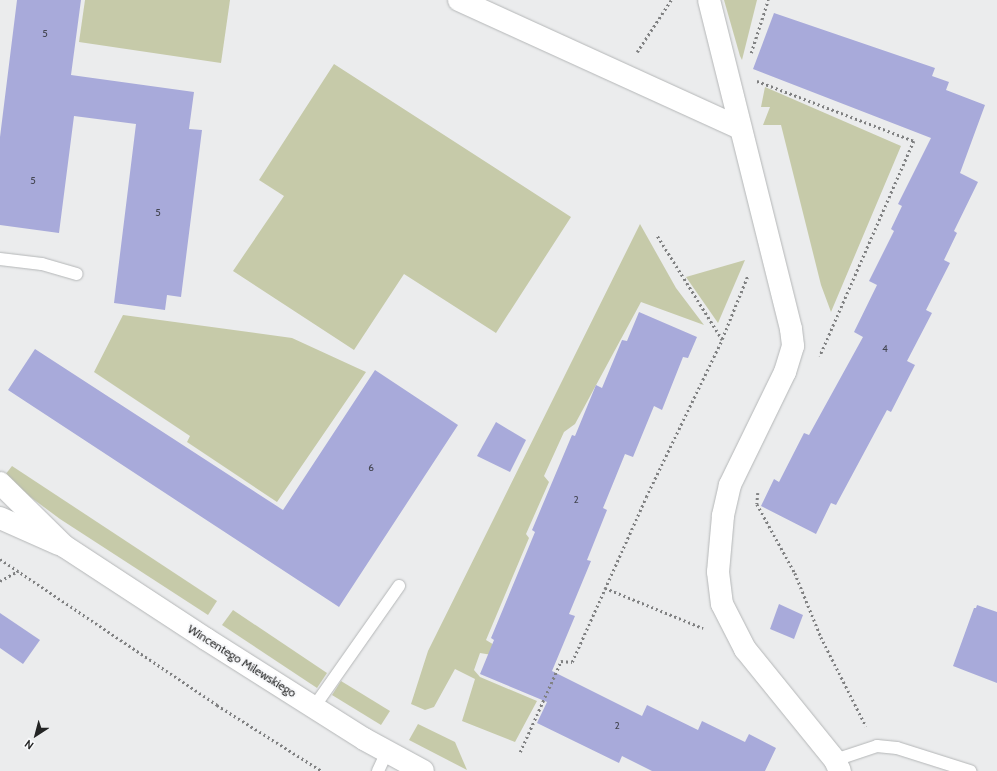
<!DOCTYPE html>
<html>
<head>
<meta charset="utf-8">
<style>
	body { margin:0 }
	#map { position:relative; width:997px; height:771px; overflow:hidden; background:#ebeced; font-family:Cabin,sans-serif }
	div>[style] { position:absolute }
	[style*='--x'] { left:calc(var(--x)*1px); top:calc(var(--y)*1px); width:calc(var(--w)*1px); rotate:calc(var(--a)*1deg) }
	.green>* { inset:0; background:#c6caa9 }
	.building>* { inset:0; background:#a8aada }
	.path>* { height:2.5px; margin-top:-1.25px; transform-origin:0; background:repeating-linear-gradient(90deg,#808182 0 2px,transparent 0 5px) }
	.roads { filter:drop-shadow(0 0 1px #b4b6b7) drop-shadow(0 0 1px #b4b6b7) }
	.lane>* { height:12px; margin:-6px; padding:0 6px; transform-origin:6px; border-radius:6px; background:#fff }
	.street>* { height:22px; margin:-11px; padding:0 11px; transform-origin:11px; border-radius:11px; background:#fff }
	.secondary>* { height:22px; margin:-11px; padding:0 11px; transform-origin:11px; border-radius:11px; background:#fff }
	span { translate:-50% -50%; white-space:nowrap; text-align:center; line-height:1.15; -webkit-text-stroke:4px #f8f9fb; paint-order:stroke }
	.number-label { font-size:10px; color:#444652 }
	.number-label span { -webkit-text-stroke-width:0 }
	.street-label { font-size:12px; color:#232424 }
	.north { position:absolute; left:16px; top:715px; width:40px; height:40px; -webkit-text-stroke:3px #f8f9fb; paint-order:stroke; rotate:216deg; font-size:11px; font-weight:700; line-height:16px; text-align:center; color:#232424 }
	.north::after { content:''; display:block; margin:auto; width:14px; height:18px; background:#232424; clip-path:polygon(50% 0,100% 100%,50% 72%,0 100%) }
</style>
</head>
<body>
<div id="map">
	<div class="green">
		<div style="clip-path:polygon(85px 0,230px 0,221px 63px,79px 42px)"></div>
		<div style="clip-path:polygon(724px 0,757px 0,742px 60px,740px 56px)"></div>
		<div style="clip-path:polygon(334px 64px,571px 217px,496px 333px,404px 274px,354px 350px,233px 271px,284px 196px,259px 180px)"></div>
		<div style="clip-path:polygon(765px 87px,901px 146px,831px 312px,821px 285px,781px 125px,763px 125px,770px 107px,761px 107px)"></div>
		<div style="clip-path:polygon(640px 224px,676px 288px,704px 325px,641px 302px,575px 424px,564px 432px,544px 476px,549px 482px,526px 534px,529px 538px,486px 640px,496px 646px,492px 655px,480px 653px,474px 670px,480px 677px,537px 701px,515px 742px,462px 721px,475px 679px,455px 669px,434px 707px,425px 710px,411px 704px,428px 651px)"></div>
		<div style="clip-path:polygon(745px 260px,718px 323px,686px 277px)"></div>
		<div style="clip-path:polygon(123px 315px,292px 338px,366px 372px,277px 502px,187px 442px,190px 436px,94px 372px)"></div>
		<div style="clip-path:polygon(12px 466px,217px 601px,208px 615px,60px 519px,29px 496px,5px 475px)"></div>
		<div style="clip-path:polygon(233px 610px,327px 673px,317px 688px,222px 625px)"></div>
		<div style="clip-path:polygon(341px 681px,390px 711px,381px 725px,332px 695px)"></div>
		<div style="clip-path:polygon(418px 724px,455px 742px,467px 770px,409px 740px)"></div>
	</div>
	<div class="building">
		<div style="clip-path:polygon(17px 0,81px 0,71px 75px,194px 92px,189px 129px,202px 130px,181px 297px,167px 295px,165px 310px,114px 303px,136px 124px,74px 116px,59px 233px,0 225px,0 137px)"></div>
		<div style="clip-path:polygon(774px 13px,935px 68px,932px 76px,949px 82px,946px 90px,985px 105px,960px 173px,978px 182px,954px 231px,957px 233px,944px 260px,950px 263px,926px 310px,932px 313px,907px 361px,915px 365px,891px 412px,887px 410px,836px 505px,831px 503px,816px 534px,761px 506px,774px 479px,779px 482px,804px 433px,809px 435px,863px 337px,854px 332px,877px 285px,869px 281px,894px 231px,891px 229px,902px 206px,898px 204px,931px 138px,753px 69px)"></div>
		<div style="clip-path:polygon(639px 312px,697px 337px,688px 358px,683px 357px,662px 410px,654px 406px,633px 457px,625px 454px,603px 508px,607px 510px,587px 560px,591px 561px,569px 614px,575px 616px,552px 671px,642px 716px,647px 705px,698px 730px,702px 721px,745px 742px,749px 734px,776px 748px,765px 771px,652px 771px,622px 756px,619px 763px,537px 723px,547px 702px,480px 674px,494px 640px,491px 638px,535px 532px,532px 530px,572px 435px,575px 436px,596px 385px,602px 388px,622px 340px,627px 341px)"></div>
		<div style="clip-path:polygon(35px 349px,283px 510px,375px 370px,458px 425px,339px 607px,8px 390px)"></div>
		<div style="clip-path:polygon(496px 422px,526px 440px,510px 472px,477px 456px)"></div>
		<div style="clip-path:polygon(779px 604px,803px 615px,794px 639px,770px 629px)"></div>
		<div style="clip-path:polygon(977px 605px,997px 612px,997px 683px,953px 666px,974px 608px,976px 608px)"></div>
		<div style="clip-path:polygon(0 613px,40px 640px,23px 664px,0 648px)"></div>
	</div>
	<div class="path">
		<div style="--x:637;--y:52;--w:62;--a:-56.8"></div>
		<div style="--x:751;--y:53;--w:56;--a:-72.2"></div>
		<div style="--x:757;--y:81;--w:168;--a:20.9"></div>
		<div style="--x:914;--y:141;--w:235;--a:113.6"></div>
		<div style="--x:722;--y:339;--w:69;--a:-67.9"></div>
		<div style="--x:758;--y:493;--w:11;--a:95"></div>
		<div style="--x:757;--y:504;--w:79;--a:61.2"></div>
		<div style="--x:795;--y:573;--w:69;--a:67.9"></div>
		<div style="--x:821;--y:637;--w:100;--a:63.2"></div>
		<div style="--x:0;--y:559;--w:262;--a:33.9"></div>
		<div style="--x:217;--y:705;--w:124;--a:32.2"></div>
		<div style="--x:0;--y:581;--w:21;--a:-29"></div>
		<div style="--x:605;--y:588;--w:106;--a:22.2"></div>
		<div style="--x:520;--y:752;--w:100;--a:-65.7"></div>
		<div style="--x:561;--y:661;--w:11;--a:5"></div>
		<div style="--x:572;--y:662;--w:181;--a:-65.8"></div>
		<div style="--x:646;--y:497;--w:174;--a:-64.2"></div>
		<div style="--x:722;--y:340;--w:123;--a:-122"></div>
	</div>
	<div class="roads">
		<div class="lane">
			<div style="--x:0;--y:259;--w:42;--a:6.8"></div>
			<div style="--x:42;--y:264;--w:36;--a:16"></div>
			<div style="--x:314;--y:707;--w:148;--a:-54.9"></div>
			<div style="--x:835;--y:760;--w:44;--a:-18.4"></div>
			<div style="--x:877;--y:746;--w:20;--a:6"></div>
			<div style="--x:897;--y:748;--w:77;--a:17.5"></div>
			<div style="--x:378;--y:771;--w:21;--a:-65"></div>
		</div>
		<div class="street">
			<div style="--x:459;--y:0;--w:309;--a:24.5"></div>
			<div style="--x:709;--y:0;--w:339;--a:76"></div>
			<div style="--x:791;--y:329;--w:17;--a:83"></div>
			<div style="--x:793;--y:346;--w:27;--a:107"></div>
			<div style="--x:785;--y:372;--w:126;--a:116"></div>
			<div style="--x:730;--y:485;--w:32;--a:103"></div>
			<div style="--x:723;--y:516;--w:56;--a:95.1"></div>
			<div style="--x:718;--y:572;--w:32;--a:83"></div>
			<div style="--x:722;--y:604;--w:51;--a:62.9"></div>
			<div style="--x:745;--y:649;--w:143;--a:51"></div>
			<div style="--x:835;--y:760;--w:12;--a:66"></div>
		</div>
		<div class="secondary">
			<div style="--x:0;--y:483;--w:90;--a:44.5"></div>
			<div style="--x:64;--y:546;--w:170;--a:33.2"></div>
			<div style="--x:206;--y:639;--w:187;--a:32.3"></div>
			<div style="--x:364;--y:739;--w:67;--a:28.5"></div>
			<div style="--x:0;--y:518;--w:64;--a:23.8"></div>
		</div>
	</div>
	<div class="number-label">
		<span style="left:45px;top:34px">5</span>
		<span style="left:33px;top:181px">5</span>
		<span style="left:158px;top:213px">5</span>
		<span style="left:885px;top:349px">4</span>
		<span style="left:371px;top:468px">6</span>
		<span style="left:576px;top:500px">2</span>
		<span style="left:617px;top:726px">2</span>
	</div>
	<div class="street-label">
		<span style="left:242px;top:661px;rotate:32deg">Wincentego Milewskiego</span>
	</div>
	<div class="north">N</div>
</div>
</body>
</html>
